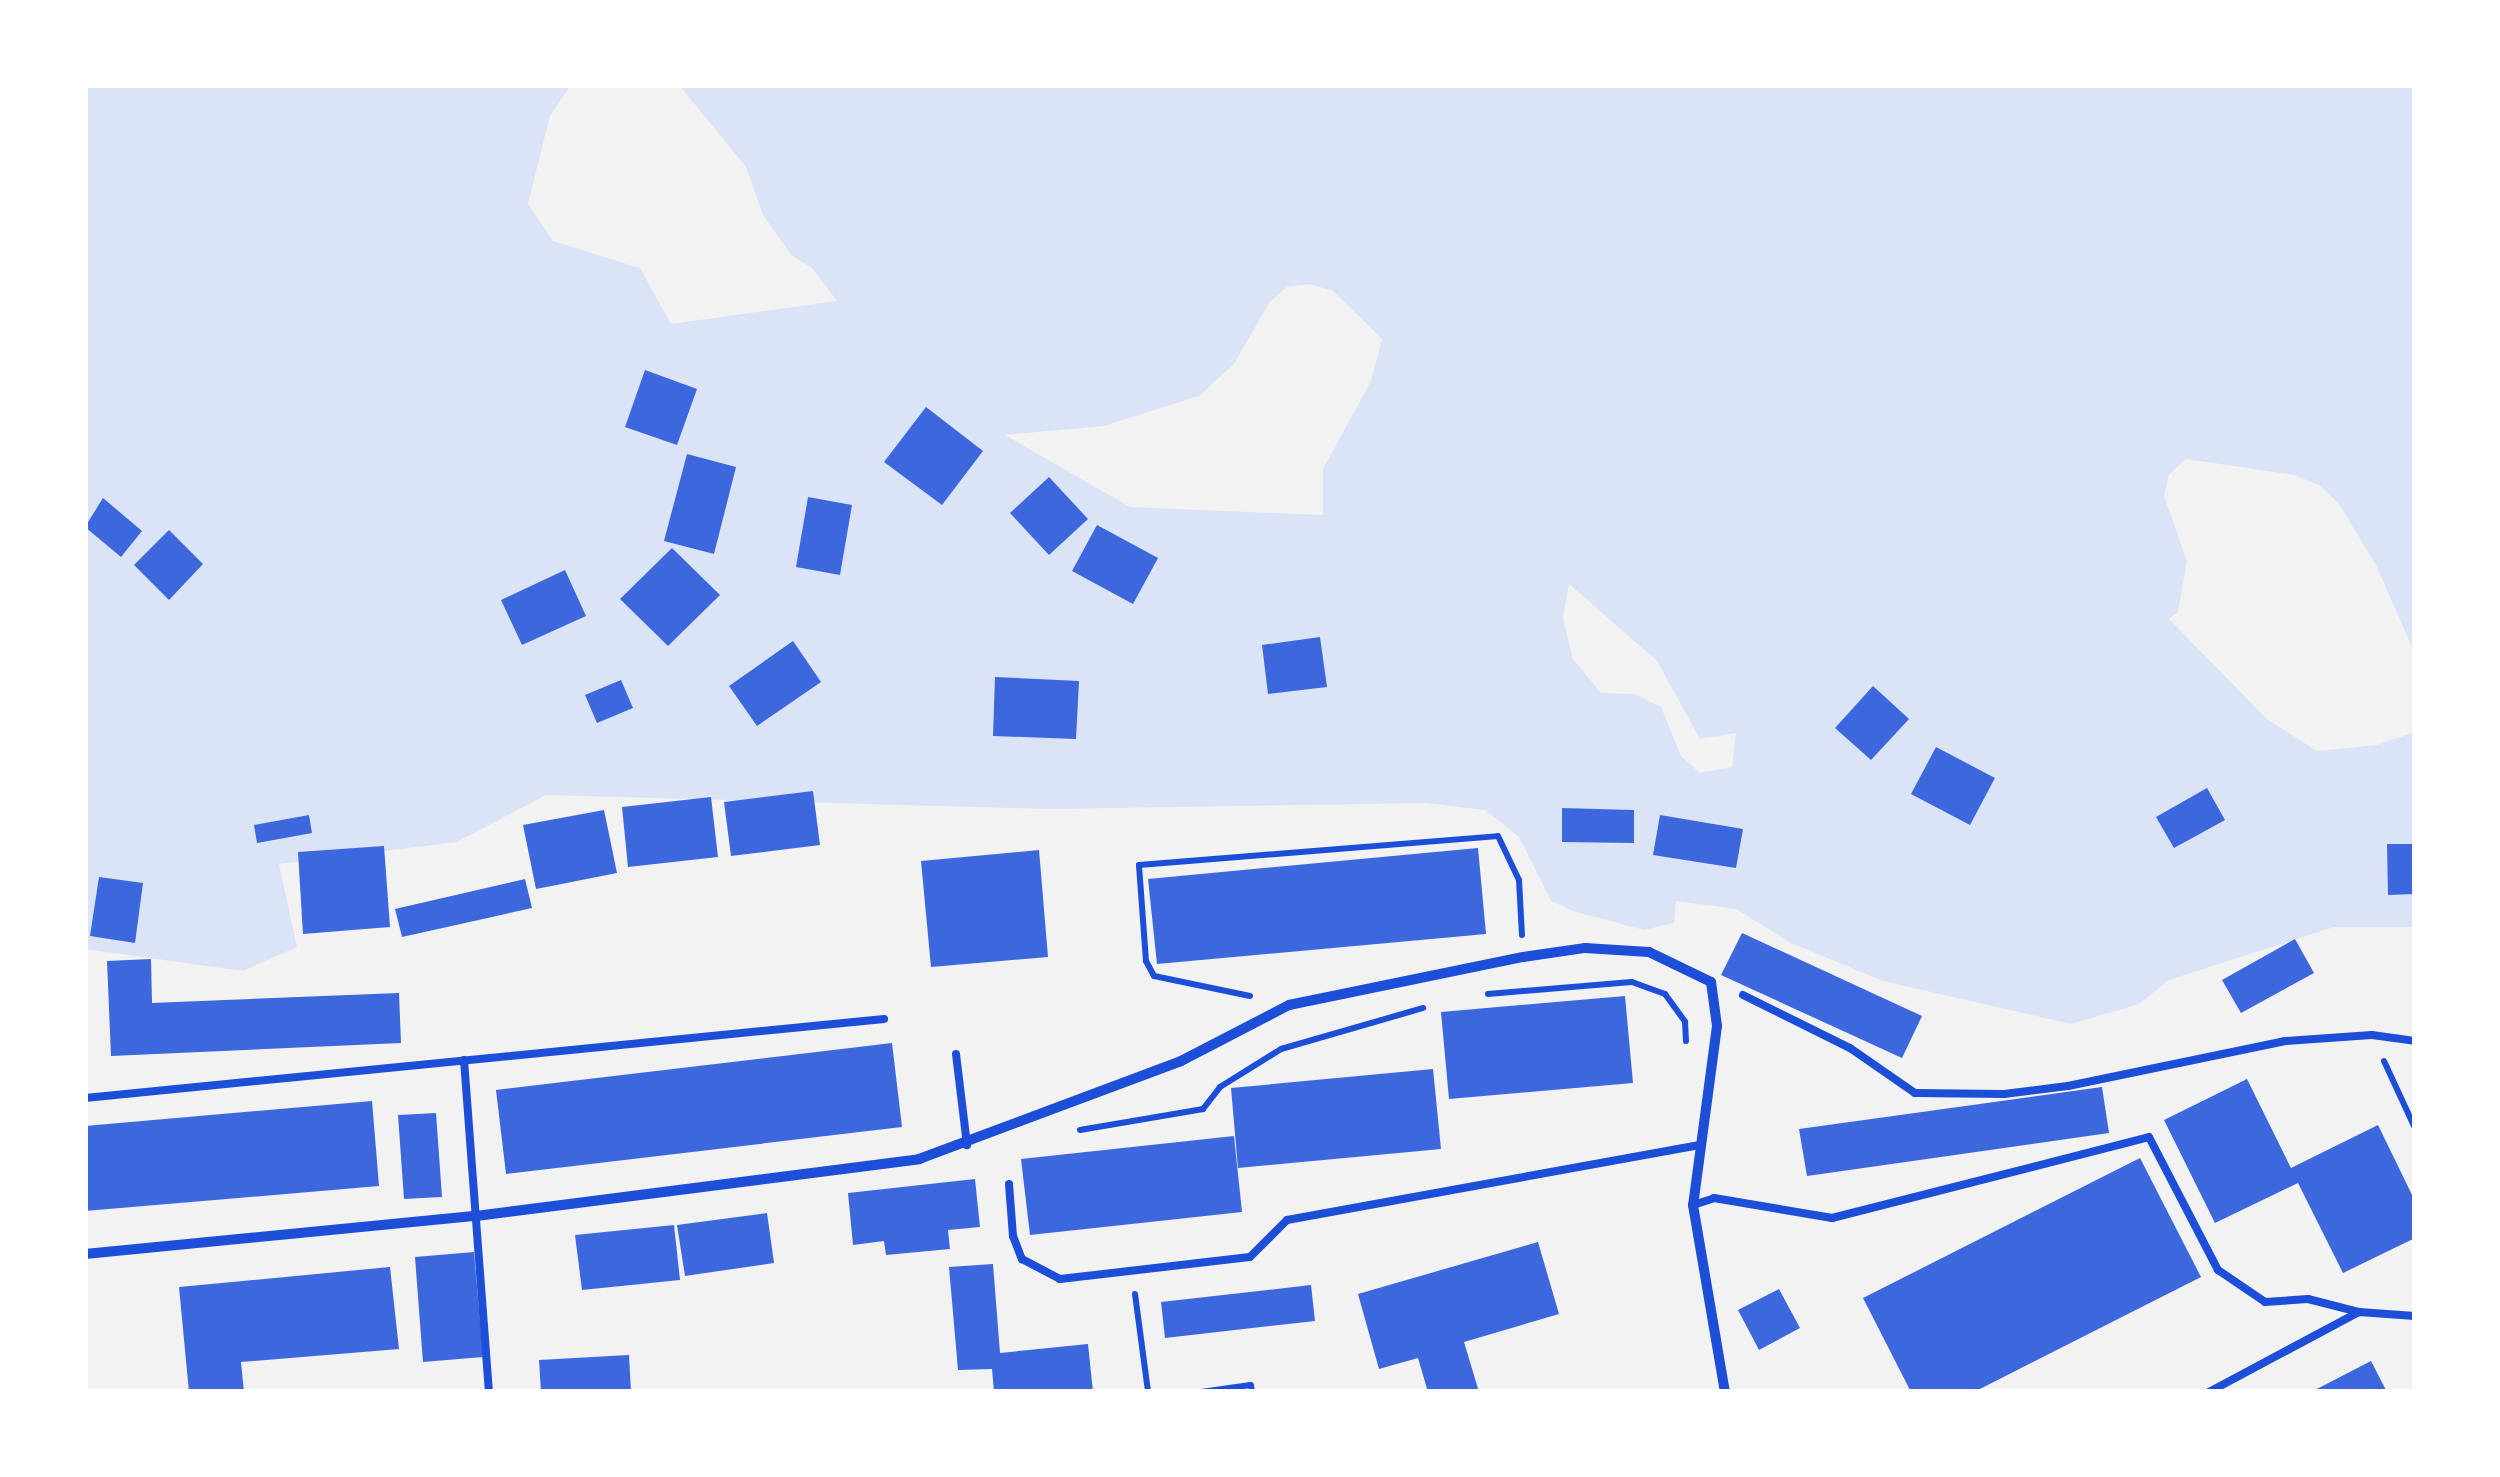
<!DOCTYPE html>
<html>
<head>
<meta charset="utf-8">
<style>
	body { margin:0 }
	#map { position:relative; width:2500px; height:1477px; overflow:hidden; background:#f2f2f2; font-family:Georgia,serif }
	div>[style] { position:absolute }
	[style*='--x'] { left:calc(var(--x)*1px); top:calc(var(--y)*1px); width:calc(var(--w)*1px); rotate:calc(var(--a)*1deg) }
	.green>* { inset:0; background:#dbe4f7 }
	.building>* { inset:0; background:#3d67dc }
	.path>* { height:6px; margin:-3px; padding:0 3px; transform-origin:3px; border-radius:3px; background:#1d4ed8 }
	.service>* { height:8px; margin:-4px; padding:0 4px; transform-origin:4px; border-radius:4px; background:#1d4ed8 }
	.minor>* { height:10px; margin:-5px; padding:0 5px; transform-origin:5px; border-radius:5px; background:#1d4ed8 }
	span { translate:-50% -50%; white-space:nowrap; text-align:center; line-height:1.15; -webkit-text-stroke:10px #fff; paint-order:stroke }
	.frame { position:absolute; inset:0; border:88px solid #fff; pointer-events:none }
</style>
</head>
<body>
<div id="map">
	<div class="green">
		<div style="clip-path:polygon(evenodd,85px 85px,571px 85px,550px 116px,528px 204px,553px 241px,640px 268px,671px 324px,837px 301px,812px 268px,791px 255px,763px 215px,746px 167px,679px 85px,2415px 85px,2415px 654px,2376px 565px,2339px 504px,2319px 485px,2294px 475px,2186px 459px,2169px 475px,2164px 496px,2187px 561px,2178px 612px,2169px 619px,2267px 719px,2317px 751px,2377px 745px,2415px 732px,2415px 927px,2334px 927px,2169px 980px,2139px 1004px,2071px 1024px,1883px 981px,1791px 943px,1736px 909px,1676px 901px,1674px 923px,1644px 930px,1573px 911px,1551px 901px,1519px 837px,1485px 810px,1426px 803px,1049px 809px,546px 795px,457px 842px,279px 864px,297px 947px,243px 971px,85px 949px,85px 85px,1310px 284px,1333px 291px,1382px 339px,1371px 381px,1323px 469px,1323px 515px,1130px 507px,1005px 435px,1104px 426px,1199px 396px,1234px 364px,1269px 303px,1287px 287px,1310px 284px,85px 85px,1569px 584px,1657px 661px,1700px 739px,1736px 733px,1732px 767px,1700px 773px,1681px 756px,1661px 707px,1635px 694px,1601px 693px,1573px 659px,1563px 618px,1569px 584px)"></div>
	</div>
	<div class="building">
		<div style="clip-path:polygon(645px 370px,697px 389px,677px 445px,625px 427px)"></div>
		<div style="clip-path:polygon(926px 407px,983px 451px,942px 505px,884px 462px)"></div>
		<div style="clip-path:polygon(687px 454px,736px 467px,714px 554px,664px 541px)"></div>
		<div style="clip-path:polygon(1049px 477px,1088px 519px,1049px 555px,1010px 513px)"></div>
		<div style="clip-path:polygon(808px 497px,852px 505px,840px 575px,796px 567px)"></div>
		<div style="clip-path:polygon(103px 498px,142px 531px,121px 557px,85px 527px)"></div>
		<div style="clip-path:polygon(1097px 525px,1158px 558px,1133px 604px,1072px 571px)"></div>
		<div style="clip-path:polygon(169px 530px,203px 564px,169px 600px,134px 565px)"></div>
		<div style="clip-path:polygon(672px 548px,720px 595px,668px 646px,620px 599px)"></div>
		<div style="clip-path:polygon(565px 570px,586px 616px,522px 645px,501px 600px)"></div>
		<div style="clip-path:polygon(1320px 637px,1327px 687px,1268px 694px,1262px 645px)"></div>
		<div style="clip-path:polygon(793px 641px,821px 682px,757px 726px,729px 686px)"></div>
		<div style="clip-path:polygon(995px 677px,1079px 681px,1076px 739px,993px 736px)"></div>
		<div style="clip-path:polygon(621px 680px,633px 708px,597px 723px,585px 695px)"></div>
		<div style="clip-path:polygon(1873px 686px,1909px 719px,1871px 760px,1835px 728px)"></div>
		<div style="clip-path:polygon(1936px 747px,1995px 778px,1970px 825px,1911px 794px)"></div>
		<div style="clip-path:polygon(2207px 788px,2225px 820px,2174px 848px,2156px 817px)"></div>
		<div style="clip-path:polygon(813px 791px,820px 845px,731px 856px,724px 802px)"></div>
		<div style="clip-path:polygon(711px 797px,718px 857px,628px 867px,622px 807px)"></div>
		<div style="clip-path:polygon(1562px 808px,1634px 810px,1634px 843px,1562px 842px)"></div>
		<div style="clip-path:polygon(604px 810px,617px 873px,536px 889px,523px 825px)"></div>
		<div style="clip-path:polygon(309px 815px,312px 833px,257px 843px,254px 825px)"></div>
		<div style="clip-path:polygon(1660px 815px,1743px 829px,1736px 868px,1653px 855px)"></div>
		<div style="clip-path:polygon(2387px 844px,2415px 844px,2415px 894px,2388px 895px)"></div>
		<div style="clip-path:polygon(384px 846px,390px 927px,303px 934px,298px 852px)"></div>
		<div style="clip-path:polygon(1478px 848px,1486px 934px,1157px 964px,1148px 879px)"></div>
		<div style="clip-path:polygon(1039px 850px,1048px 957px,931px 967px,921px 861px)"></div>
		<div style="clip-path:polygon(99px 877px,143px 883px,135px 943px,90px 936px)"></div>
		<div style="clip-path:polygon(525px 879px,532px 908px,402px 937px,395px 909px)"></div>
		<div style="clip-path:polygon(1742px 933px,1922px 1016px,1902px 1058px,1721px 975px)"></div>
		<div style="clip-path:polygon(2295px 939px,2314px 973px,2241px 1013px,2222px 980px)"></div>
		<div style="clip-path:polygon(151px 959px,152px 1003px,399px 993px,401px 1043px,111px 1056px,107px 961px)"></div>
		<div style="clip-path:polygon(1625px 996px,1633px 1083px,1449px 1099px,1441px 1012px)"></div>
		<div style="clip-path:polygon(892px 1043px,902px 1127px,506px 1174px,496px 1090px)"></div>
		<div style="clip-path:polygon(1433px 1069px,1441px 1149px,1238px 1168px,1231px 1088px)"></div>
		<div style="clip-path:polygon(2247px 1079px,2291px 1168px,2378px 1125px,2415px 1201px,2415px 1238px,2343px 1273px,2298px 1183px,2215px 1223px,2164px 1120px)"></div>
		<div style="clip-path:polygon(2102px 1087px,2109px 1133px,1807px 1176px,1799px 1129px)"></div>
		<div style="clip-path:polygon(372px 1101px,379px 1186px,85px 1211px,85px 1126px)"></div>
		<div style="clip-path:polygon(436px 1113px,442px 1197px,404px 1199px,398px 1115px)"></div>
		<div style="clip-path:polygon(1234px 1136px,1242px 1212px,1030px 1235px,1021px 1159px)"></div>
		<div style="clip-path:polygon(2140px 1158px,2201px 1277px,1974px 1392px,1911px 1392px,1863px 1298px)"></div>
		<div style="clip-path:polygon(975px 1179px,980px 1227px,948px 1230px,950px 1249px,886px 1255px,884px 1241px,853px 1245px,848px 1193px)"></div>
		<div style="clip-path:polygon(767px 1213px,774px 1263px,685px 1276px,677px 1225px)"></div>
		<div style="clip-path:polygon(674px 1225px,680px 1280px,582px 1290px,575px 1235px)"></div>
		<div style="clip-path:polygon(1538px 1242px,1559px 1314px,1464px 1342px,1479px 1392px,1428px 1392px,1418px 1358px,1379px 1369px,1358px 1294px)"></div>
		<div style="clip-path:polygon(474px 1252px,483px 1357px,423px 1362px,415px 1257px)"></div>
		<div style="clip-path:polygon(993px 1264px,1000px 1353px,1088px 1344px,1093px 1392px,994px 1392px,992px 1369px,958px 1370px,949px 1267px)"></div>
		<div style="clip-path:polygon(390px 1267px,399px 1349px,241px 1362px,244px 1392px,189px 1392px,179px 1287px)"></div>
		<div style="clip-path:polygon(1311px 1285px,1315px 1321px,1165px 1338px,1161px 1302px)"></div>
		<div style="clip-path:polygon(1779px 1289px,1800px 1328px,1759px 1350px,1738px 1310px)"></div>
		<div style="clip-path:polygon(629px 1355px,631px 1392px,541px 1392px,539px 1360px)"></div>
		<div style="clip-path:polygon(2371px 1361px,2387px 1392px,2311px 1392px)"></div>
	</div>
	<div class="path">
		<div style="--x:1488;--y:994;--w:144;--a:-4.8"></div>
		<div style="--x:1632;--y:982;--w:35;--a:20"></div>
		<div style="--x:1665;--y:994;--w:34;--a:54"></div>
		<div style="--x:1685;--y:1022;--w:19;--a:87"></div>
		<div style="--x:1250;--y:996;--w:98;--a:-168.2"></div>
		<div style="--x:1154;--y:976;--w:17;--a:-118"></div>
		<div style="--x:1146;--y:961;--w:96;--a:-94.2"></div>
		<div style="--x:1139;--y:865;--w:360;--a:-4.6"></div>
		<div style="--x:1498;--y:836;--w:49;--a:64.5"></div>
		<div style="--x:1519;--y:880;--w:55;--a:86.9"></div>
		<div style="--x:2384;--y:1061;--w:74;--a:65.2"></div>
		<div style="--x:1080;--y:1130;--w:125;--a:-9.7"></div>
		<div style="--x:1203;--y:1109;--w:28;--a:-52"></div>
		<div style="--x:1220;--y:1087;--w:72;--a:-31.9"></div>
		<div style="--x:1281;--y:1049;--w:148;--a:-16.1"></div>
		<div style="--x:1135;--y:1294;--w:99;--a:82.4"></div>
		<div style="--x:1201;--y:1392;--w:50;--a:-8"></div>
		<div style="--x:1251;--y:1385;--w:7;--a:82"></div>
	</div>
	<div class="service">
		<div style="--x:1743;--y:995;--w:119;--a:26.4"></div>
		<div style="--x:1850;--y:1048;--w:79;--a:34.7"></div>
		<div style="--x:1915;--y:1093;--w:89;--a:0.6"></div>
		<div style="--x:2004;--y:1094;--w:64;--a:-7.1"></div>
		<div style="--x:2068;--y:1086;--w:222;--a:-11.7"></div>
		<div style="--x:2285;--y:1041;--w:87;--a:-3.9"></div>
		<div style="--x:2372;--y:1035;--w:43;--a:7.9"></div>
		<div style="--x:956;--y:1054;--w:92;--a:83.1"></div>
		<div style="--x:464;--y:1060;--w:333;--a:85.7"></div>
		<div style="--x:85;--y:1098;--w:803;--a:-5.65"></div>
		<div style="--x:1009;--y:1184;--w:52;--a:85.6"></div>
		<div style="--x:1013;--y:1236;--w:25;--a:69"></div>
		<div style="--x:1022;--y:1259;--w:43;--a:27.8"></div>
		<div style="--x:1060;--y:1279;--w:191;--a:-6.6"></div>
		<div style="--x:1250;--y:1257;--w:52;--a:-45"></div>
		<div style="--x:1287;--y:1220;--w:418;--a:-10.3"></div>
		<div style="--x:1693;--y:1205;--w:22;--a:-18"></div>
		<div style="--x:1714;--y:1198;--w:120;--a:9.6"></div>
		<div style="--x:1832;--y:1218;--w:327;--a:-14.3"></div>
		<div style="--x:2149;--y:1137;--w:150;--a:62.6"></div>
		<div style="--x:2218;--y:1270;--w:57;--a:34.2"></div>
		<div style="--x:2265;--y:1302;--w:43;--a:-4"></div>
		<div style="--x:2308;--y:1299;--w:53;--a:14.3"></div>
		<div style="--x:2359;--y:1312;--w:56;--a:4.1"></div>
		<div style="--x:2209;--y:1392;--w:170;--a:-28.1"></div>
	</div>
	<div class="minor">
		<div style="--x:85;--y:1254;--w:393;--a:-5.6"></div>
		<div style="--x:476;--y:1216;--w:447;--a:-7.3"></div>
		<div style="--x:919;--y:1159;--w:280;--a:-20.5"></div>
		<div style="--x:1181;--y:1061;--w:122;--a:-27.4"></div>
		<div style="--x:1289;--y:1005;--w:239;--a:-11.6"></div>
		<div style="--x:1523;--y:957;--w:63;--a:-8.3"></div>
		<div style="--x:1585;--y:948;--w:64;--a:3.6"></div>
		<div style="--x:1649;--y:952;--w:69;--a:25.8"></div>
		<div style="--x:1711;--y:982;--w:44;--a:82.2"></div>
		<div style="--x:1717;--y:1026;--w:181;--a:97.6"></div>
		<div style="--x:1693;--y:1205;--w:190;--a:80.3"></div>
	</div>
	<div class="frame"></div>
</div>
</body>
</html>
